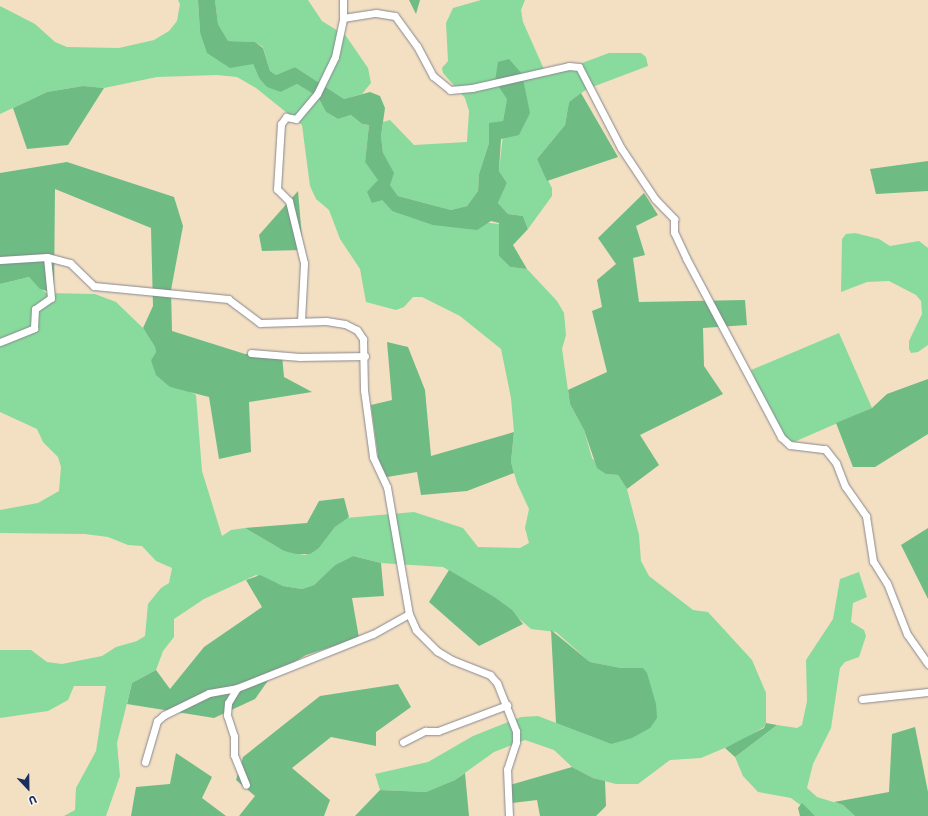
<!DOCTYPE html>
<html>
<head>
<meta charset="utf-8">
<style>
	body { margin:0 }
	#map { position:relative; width:928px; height:816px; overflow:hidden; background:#f3dfc2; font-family:"Shantell Sans",sans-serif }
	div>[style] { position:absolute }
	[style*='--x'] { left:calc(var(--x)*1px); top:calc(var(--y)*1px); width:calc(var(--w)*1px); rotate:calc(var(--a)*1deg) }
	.green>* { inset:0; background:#88db9c }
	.forest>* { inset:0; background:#6ebb84 }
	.roads { filter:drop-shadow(0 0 1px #878790) drop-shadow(0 0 1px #878790) }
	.street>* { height:7px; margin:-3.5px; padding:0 3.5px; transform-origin:3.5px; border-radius:3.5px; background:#fff }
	span { translate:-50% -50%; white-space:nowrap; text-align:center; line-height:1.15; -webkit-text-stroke:4px #fbf7ec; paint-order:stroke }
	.north { position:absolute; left:8px; top:768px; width:40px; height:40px; -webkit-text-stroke:3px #fbf7ec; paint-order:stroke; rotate:158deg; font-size:11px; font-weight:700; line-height:16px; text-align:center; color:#1b2f5e }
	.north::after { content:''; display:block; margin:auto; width:14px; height:18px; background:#1b2f5e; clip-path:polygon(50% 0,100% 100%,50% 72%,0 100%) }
</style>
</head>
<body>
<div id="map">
	<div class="green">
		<div style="clip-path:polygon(178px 0,198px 0,200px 32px,253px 64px,259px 78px,281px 92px,297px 84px,318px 97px,326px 112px,338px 119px,351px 115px,362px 124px,369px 125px,365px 162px,379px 180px,382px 200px,392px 211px,499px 224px,499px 256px,510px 267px,527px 269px,557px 301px,564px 313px,566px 335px,562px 349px,570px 404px,584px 430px,592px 458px,606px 474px,618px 475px,627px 489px,639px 535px,641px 561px,649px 576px,693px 610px,708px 612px,752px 660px,766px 693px,766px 723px,764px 727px,741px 741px,701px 758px,670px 760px,638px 784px,616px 784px,593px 778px,572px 767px,554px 750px,525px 740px,494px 752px,455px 780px,426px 792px,380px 790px,375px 774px,428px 762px,473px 736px,521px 717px,538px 716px,611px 744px,643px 668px,621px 668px,590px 662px,556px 632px,531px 629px,493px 596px,443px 567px,381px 563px,353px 556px,335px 565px,314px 585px,302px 589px,283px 586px,256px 575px,204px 599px,174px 619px,174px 637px,163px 651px,156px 670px,132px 683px,117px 743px,120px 776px,106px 816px,64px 816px,75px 810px,76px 788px,96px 751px,106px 686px,74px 686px,68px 700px,48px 711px,0 718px,0 650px,31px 650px,47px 662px,62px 664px,102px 656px,116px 647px,137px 641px,145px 636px,148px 604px,161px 588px,169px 583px,172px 568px,156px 561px,142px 546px,128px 545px,108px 537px,85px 534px,0 533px,0 510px,38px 503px,59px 491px,61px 467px,58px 457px,43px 442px,37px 429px,0 412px,0 284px,29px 277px,46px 293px,95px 294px,116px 302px,143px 328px,155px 347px,156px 352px,151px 360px,170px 387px,187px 390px,196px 395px,202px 471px,222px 536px,231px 530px,245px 528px,284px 551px,305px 555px,319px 548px,335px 527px,346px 518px,414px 512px,463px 528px,478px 547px,520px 548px,529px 543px,525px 528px,529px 509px,517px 483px,511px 462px,514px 432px,511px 398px,501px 349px,460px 316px,422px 297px,413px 297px,404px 307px,396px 310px,366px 302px,360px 269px,340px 239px,329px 210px,316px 199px,310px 186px,302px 125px,256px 88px,237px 77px,217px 75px,157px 77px,104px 88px,83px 86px,47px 92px,0 114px,0 6px,35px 24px,55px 42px,67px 47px,119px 48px,154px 40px,169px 31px,177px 21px,180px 4px)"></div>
		<div style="clip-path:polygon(215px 0,308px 0,322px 21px,346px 36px,368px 68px,371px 83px,362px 94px,344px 99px,295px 67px,276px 75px,270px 71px,263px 47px,255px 42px,228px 41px,218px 24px)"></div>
		<div style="clip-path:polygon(481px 0,525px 0,521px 10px,523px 22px,547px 76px,609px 53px,641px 53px,646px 57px,648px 66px,587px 89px,569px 102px,565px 125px,537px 159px,552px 188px,552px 196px,528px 229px,523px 216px,508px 214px,498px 203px,507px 183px,499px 171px,507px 99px,503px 121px,489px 124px,489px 143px,479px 174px,478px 191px,467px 206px,451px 210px,398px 196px,390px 185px,383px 153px,381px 136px,383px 122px,390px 120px,414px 145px,467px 142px,469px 111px,465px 98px,443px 73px,442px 68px,448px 61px,446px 23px,453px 8px)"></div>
		<div style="clip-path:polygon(855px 233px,879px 239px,890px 246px,919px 241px,928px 248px,928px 345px,918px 352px,911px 353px,909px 349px,909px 341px,922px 314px,921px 301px,916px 295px,889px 281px,867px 282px,841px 292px,842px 239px,846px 234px)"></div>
		<div style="clip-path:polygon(839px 333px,872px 408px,794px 442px,783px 439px,751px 370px)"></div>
		<div style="clip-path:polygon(859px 572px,867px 597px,853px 603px,851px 622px,864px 630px,866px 636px,859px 657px,845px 662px,840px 668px,831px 728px,813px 764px,807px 788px,817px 797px,843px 805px,855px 816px,815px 816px,791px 798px,758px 792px,743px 776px,735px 757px,777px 725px,797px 728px,802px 725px,807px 701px,806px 660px,833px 619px,840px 579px)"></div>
	</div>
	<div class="forest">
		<div style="clip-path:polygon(198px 0,215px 0,218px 24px,228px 41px,255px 42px,263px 48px,270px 71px,276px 75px,295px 67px,344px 99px,370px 92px,380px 96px,385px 108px,381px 136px,383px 153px,394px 173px,390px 185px,398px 196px,451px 210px,467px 206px,478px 191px,479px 174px,489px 143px,489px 123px,503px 121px,507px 99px,495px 81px,498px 62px,509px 59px,522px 74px,530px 113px,519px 135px,501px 139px,499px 171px,507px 183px,498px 203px,508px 214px,523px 216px,528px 229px,513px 245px,527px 269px,510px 267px,499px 256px,499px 223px,491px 221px,477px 230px,433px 225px,392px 211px,382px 200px,372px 203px,367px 192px,378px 180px,365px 162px,369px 125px,362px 124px,351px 115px,338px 119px,326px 112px,318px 97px,297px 84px,281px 92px,267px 87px,259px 78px,253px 64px,230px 68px,207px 53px,200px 32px)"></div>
		<div style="clip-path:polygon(409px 0,420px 0,416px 14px)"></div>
		<div style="clip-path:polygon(83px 86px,104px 88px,68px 145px,27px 149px,13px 108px,47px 92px)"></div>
		<div style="clip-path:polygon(581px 93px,618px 157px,547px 181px,537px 159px,565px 125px,569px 102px)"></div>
		<div style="clip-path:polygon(928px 161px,928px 191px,876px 194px,870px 169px)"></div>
		<div style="clip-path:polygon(67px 162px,174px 197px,183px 226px,171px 290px,172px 331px,245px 354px,282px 355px,284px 377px,312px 392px,249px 402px,251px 452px,219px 459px,209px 397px,170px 387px,156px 375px,151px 360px,156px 352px,155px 347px,143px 328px,153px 306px,151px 228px,55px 189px,54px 293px,40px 289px,29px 277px,0 284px,0 173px)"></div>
		<div style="clip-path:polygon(298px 191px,303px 250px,262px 251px,259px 235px)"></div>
		<div style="clip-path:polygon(644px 193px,658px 215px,636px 226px,645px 255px,633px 258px,639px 302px,745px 300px,747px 325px,703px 328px,704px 366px,723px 394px,640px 435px,659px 465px,627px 489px,618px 475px,606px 474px,597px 468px,584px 430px,570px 404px,568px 390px,607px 372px,592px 311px,602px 307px,597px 280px,616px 264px,598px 238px)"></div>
		<div style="clip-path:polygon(387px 342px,408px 347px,425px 390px,431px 456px,514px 432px,511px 462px,514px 473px,467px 491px,421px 495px,417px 472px,381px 478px,371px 405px,392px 400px)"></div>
		<div style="clip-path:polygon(928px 379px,928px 434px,875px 467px,853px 467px,836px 423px,872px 408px,887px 394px)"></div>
		<div style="clip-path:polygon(344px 498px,349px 517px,335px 527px,319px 548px,310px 554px,296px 554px,284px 551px,245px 528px,307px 523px,319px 501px)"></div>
		<div style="clip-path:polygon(928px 528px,928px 599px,901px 545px)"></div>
		<div style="clip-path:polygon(353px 556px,381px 563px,384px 596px,352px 598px,359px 638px,306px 655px,272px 675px,255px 699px,214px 718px,127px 704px,132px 683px,156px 670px,170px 689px,204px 647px,262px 607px,246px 580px,260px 575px,283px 586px,302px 589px,314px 585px,335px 565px)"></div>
		<div style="clip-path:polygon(449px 570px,493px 596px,512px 610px,523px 624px,479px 646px,429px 602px)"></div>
		<div style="clip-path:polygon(551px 630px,590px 662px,621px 668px,643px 668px,647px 673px,656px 704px,657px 718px,650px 728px,632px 738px,611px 744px,556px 723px)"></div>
		<div style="clip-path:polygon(398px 684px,411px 707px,376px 732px,376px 746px,331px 737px,292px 768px,330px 800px,324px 816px,239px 816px,255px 796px,236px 780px,243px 757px,320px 696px)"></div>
		<div style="clip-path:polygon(766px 723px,777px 725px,735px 757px,725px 748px,764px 728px)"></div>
		<div style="clip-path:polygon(915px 727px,928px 792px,928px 816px,855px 816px,843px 805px,834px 802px,889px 792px,892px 734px)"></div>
		<div style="clip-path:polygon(176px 753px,212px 777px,202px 798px,226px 816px,131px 816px,136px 787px,170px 784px)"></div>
		<div style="clip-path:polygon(572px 767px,593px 778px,605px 781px,606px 806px,596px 816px,540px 816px,537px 800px,512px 803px,510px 785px)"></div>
		<div style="clip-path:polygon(465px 773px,469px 816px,355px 816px,380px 790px,426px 792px,455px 780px)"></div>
		<div style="clip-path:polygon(802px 803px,815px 816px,800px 816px,798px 808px)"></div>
	</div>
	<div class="roads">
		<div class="street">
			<div style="--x:343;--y:18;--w:33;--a:-9"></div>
			<div style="--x:376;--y:13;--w:19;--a:9"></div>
			<div style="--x:395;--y:16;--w:37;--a:54"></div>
			<div style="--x:417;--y:46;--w:34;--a:62"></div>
			<div style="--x:433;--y:76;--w:22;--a:39"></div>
			<div style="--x:450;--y:90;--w:22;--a:-5"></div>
			<div style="--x:472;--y:88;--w:99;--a:-12.8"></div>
			<div style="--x:569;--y:66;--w:10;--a:6"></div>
			<div style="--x:579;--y:67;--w:91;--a:62.6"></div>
			<div style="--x:621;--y:148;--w:61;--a:56.3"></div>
			<div style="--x:655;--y:199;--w:28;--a:46"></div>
			<div style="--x:674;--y:219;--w:13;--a:90"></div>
			<div style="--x:674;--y:232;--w:29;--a:65"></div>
			<div style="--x:686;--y:258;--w:203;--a:62"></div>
			<div style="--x:781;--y:437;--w:12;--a:42"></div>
			<div style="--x:790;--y:445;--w:35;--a:7"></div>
			<div style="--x:825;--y:449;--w:18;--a:52"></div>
			<div style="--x:836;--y:463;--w:25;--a:69"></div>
			<div style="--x:845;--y:486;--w:37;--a:55"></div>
			<div style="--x:866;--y:516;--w:46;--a:81.2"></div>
			<div style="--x:873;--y:561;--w:26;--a:58"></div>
			<div style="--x:887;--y:583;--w:55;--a:68.6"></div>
			<div style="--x:907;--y:634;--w:37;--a:55"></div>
			<div style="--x:0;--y:260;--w:47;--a:-3.7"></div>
			<div style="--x:47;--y:257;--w:24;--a:15"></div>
			<div style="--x:70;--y:263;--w:33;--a:44"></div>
			<div style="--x:94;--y:286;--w:135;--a:5.5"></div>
			<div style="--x:228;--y:299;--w:40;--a:37"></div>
			<div style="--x:260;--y:323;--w:66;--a:-1.7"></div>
			<div style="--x:326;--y:321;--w:19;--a:9"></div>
			<div style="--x:345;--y:324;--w:13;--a:27"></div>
			<div style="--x:357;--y:330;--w:11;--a:56"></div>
			<div style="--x:363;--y:339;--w:51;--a:88.9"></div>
			<div style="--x:364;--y:390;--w:68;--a:82.3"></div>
			<div style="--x:373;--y:457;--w:33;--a:65"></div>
			<div style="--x:387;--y:487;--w:129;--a:80.2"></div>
			<div style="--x:409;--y:614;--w:17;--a:66"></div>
			<div style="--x:416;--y:630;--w:30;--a:45"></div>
			<div style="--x:437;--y:651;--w:17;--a:31"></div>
			<div style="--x:452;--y:660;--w:41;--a:21.5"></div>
			<div style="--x:490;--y:675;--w:11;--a:49"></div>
			<div style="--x:497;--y:683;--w:52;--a:68.4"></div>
			<div style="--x:516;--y:731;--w:11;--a:90"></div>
			<div style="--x:516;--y:742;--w:28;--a:108"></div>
			<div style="--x:507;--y:769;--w:47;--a:87.6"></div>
			<div style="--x:301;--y:321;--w:58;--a:-87"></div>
			<div style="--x:304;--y:263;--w:64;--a:-103.6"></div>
			<div style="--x:289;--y:201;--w:17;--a:-135"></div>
			<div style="--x:277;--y:189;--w:65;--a:-86.5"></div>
			<div style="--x:281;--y:124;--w:9;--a:-54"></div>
			<div style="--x:286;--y:117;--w:10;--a:11"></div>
			<div style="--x:296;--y:119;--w:33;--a:-50"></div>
			<div style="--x:317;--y:94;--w:41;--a:-64.1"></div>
			<div style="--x:335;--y:57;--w:40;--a:-78"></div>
			<div style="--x:343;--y:18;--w:18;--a:-90"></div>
			<div style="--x:0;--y:342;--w:37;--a:-22"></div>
			<div style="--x:34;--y:328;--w:19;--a:-87"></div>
			<div style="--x:35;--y:309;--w:19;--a:-35"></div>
			<div style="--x:51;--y:298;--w:41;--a:-95.6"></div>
			<div style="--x:251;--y:353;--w:49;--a:4.7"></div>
			<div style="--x:300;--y:357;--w:65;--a:-0.9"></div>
			<div style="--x:237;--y:688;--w:17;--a:121"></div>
			<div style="--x:228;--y:703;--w:12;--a:95"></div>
			<div style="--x:227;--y:715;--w:22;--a:72"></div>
			<div style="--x:234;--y:736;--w:19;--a:90"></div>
			<div style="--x:234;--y:755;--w:32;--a:68"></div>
			<div style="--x:862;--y:699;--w:66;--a:-6.1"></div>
			<div style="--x:403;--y:742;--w:25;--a:-27"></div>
			<div style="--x:425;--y:731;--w:13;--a:0"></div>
			<div style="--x:438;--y:731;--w:74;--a:-20.6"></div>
			<div style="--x:145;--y:762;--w:43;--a:-73.7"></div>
			<div style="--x:157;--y:721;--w:9;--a:-41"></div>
			<div style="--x:164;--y:715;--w:50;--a:-26.1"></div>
			<div style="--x:209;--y:693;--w:28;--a:-10"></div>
			<div style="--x:237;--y:688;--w:146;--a:-21.7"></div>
			<div style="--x:373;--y:634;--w:41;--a:-29.1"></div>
		</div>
	</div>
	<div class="north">U</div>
</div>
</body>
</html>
